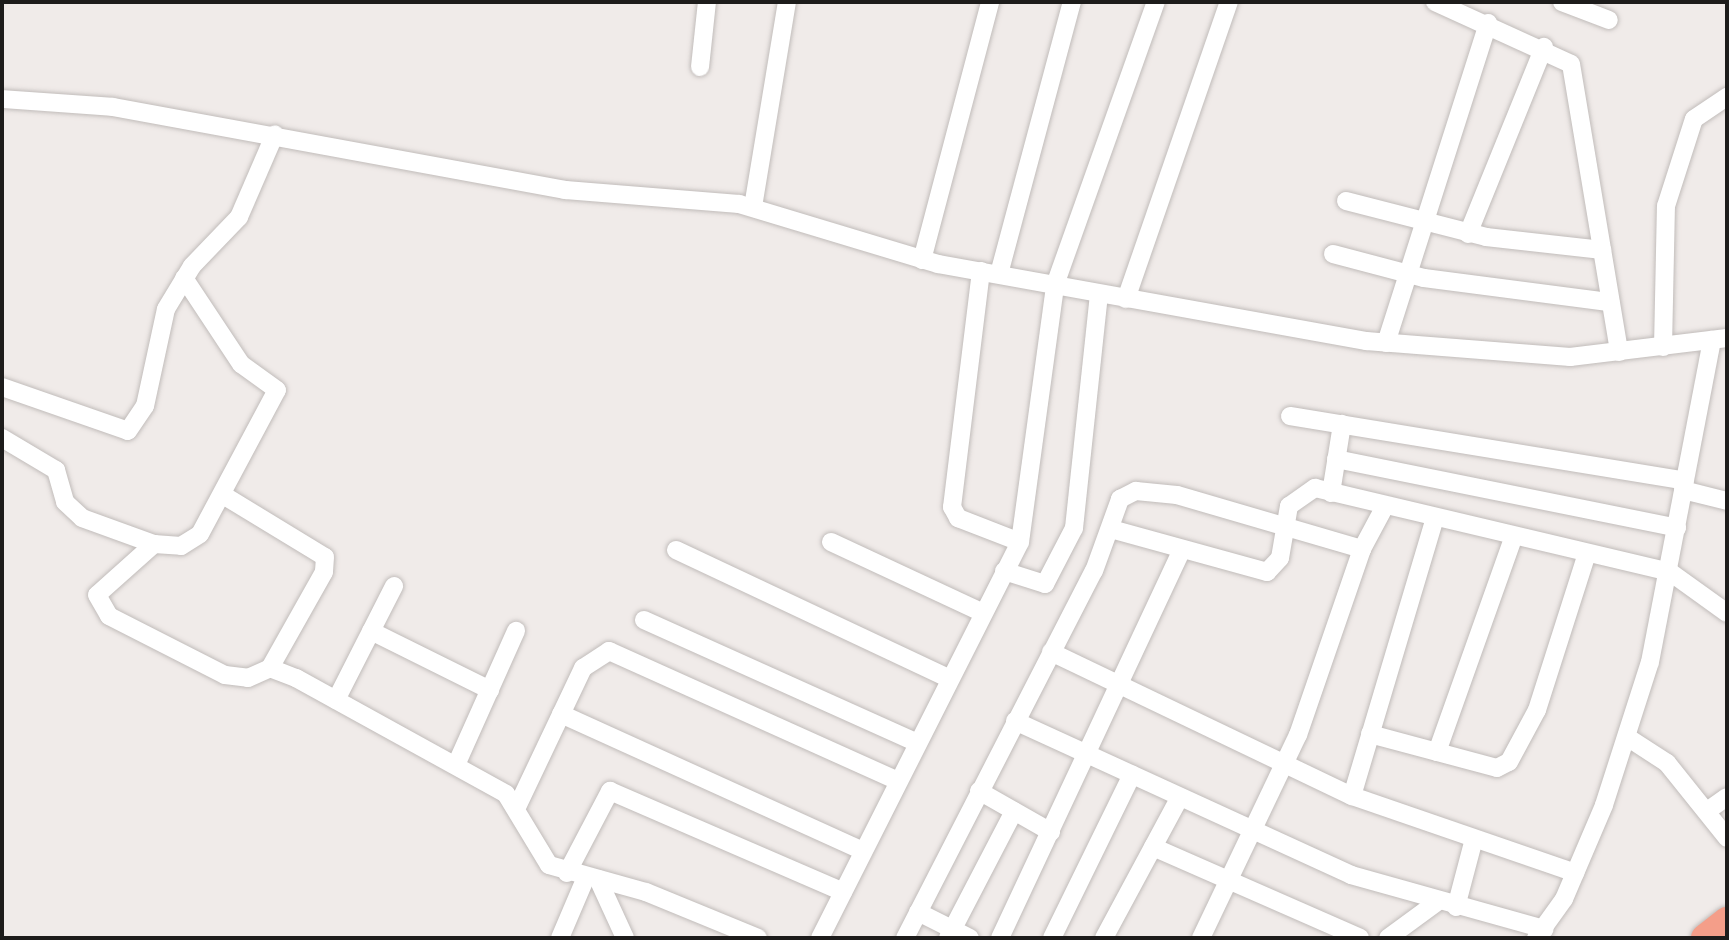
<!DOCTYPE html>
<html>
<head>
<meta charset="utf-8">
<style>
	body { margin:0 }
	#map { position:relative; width:1729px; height:940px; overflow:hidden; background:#f0ebe9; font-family:"Fira Sans Condensed",sans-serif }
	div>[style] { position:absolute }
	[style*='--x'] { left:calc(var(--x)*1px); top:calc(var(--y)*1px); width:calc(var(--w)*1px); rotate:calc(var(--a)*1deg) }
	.roads { filter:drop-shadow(0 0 2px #c1bcba) drop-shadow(0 0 2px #c1bcba) }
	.minor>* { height:18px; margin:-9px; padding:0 9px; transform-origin:9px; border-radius:9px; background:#fff }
	.highway>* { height:28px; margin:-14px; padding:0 14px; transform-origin:14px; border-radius:14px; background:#f49e89 }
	span { translate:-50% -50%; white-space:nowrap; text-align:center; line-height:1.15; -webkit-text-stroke:6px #fff; paint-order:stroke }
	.frame { position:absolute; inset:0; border:4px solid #1d1c1b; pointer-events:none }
</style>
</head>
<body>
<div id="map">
	<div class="roads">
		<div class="minor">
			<div style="--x:1435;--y:2;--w:149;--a:24.5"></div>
			<div style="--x:1571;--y:64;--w:292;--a:80.5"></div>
			<div style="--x:1562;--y:2;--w:50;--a:21"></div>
			<div style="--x:700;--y:67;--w:65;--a:-83.9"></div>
			<div style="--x:2;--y:99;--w:111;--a:4.1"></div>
			<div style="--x:113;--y:107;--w:460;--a:10.4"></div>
			<div style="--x:565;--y:190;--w:175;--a:4.6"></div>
			<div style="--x:739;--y:204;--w:208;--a:16.8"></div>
			<div style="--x:938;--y:264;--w:435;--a:10.2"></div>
			<div style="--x:1366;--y:341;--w:205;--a:4.5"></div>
			<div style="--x:1570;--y:357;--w:158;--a:-6.9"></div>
			<div style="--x:1346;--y:201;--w:145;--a:14.4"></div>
			<div style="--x:1486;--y:237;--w:117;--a:6.4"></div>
			<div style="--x:753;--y:207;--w:208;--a:-80.6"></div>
			<div style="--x:1468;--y:234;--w:202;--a:-67.9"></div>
			<div style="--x:1333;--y:254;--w:94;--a:14.8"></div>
			<div style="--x:1424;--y:278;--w:188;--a:7.4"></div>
			<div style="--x:922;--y:260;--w:267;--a:-75.2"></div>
			<div style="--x:981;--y:271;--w:238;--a:97"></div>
			<div style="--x:952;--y:507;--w:13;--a:61"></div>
			<div style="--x:958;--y:518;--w:66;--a:21.2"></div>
			<div style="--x:999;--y:274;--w:282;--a:-75"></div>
			<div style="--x:1126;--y:299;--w:314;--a:-70.9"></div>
			<div style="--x:1386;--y:343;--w:336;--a:-72.3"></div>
			<div style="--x:1663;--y:347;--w:141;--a:-88.8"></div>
			<div style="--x:1666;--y:206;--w:91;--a:-72.2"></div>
			<div style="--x:1694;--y:119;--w:40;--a:-34"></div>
			<div style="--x:2;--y:387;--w:133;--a:19.2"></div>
			<div style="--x:128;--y:431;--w:30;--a:-56"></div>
			<div style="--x:145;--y:406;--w:99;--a:-77.8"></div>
			<div style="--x:166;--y:309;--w:50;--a:-58.8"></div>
			<div style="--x:192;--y:266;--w:68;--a:-46.2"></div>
			<div style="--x:239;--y:217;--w:90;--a:-66.6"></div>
			<div style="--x:1290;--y:416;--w:400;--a:9.3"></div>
			<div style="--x:2;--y:438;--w:63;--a:30.7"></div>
			<div style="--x:56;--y:470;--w:33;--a:74"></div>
			<div style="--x:65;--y:502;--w:23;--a:43"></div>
			<div style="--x:82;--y:518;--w:77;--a:19.9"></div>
			<div style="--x:154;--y:544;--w:27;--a:4"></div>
			<div style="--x:181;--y:546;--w:22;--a:-32"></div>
			<div style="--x:200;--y:534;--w:163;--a:-61.9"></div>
			<div style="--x:277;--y:390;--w:44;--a:-144.2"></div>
			<div style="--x:241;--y:364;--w:103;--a:-123.5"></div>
			<div style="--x:1336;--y:459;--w:348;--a:11.4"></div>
			<div style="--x:1683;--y:490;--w:45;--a:14"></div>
			<div style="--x:1331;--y:493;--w:70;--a:-80.9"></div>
			<div style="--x:223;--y:495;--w:119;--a:31.3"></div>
			<div style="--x:325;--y:557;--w:15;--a:94"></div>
			<div style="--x:324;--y:572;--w:110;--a:119.4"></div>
			<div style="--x:1111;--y:529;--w:162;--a:15.4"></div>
			<div style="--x:1267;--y:572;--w:19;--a:-47"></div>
			<div style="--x:1280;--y:558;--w:53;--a:-80.2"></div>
			<div style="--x:1289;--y:506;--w:32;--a:-35"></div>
			<div style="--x:1315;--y:488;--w:365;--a:13.3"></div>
			<div style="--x:1670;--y:572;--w:70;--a:35.7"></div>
			<div style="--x:831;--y:542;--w:168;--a:25"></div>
			<div style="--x:154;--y:544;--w:76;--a:138.2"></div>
			<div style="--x:97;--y:595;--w:24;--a:60"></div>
			<div style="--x:109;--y:616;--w:130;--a:27"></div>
			<div style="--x:225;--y:675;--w:23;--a:7"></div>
			<div style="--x:248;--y:678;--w:24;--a:-24"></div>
			<div style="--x:270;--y:668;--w:28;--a:21"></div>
			<div style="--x:296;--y:678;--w:240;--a:28.9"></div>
			<div style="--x:506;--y:794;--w:83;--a:58.8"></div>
			<div style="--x:549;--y:865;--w:101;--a:15.6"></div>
			<div style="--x:646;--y:892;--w:121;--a:22.3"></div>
			<div style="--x:676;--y:550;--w:303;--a:25.2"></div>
			<div style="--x:1004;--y:571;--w:43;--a:17.6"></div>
			<div style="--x:1045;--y:584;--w:63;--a:-62.6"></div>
			<div style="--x:1074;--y:528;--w:235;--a:-83.9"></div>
			<div style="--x:644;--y:620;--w:300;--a:24.2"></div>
			<div style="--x:371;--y:631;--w:133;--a:26.4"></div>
			<div style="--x:1051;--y:652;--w:334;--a:25.6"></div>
			<div style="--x:1352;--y:796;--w:236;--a:19"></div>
			<div style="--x:336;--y:700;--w:128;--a:-63"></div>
			<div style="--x:561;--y:714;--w:332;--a:24.4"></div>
			<div style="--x:1015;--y:721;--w:370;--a:24.6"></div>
			<div style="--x:1351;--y:875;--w:201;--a:15.6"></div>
			<div style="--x:1370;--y:734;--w:131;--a:15"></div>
			<div style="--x:1497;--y:768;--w:13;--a:-27"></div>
			<div style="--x:1509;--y:762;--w:59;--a:-61.7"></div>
			<div style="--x:1537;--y:710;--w:162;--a:-72.3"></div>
			<div style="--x:1627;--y:737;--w:48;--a:33"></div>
			<div style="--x:1667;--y:763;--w:96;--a:51.3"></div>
			<div style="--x:1437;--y:752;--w:226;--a:-70.4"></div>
			<div style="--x:456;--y:765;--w:147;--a:-65.9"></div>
			<div style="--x:979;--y:791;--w:83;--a:29.7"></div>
			<div style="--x:1352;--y:796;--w:287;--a:-73.4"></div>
			<div style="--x:518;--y:805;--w:152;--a:-64.6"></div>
			<div style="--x:583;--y:668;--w:31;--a:-33"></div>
			<div style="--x:609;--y:651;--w:317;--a:24.2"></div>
			<div style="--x:1707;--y:811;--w:24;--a:-35"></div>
			<div style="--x:1153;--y:847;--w:226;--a:23.7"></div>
			<div style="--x:567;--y:873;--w:93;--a:-62.3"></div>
			<div style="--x:610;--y:791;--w:254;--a:23.4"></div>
			<div style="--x:598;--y:879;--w:65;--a:65.4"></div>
			<div style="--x:1456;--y:907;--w:70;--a:-75.2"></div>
			<div style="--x:918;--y:912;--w:58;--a:26.6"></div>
			<div style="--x:560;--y:938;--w:66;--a:-66.9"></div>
			<div style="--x:820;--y:938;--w:444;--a:-63.2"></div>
			<div style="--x:1020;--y:542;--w:259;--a:-82.2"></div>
			<div style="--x:1055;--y:285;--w:300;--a:-70.4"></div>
			<div style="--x:905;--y:938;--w:413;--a:-62.8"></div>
			<div style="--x:1094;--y:571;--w:77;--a:-70.1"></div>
			<div style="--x:1120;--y:499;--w:18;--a:-27"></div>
			<div style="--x:1136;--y:491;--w:41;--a:5.6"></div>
			<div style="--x:1177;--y:495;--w:193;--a:16.3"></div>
			<div style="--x:948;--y:938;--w:143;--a:-62.5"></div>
			<div style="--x:1000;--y:938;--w:429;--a:-64.9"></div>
			<div style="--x:1052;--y:938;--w:182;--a:-63.9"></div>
			<div style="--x:1104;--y:938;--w:160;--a:-61.7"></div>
			<div style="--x:1201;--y:938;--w:225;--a:-64.5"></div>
			<div style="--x:1298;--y:735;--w:197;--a:-71"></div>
			<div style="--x:1362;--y:549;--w:47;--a:-61.8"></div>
			<div style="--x:1388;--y:938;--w:61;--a:-36.3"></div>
			<div style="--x:1536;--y:938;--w:48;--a:-54.3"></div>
			<div style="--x:1564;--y:899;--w:102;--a:-66.9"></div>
			<div style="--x:1604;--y:805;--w:150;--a:-72.2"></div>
			<div style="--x:1650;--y:662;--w:328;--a:-79.1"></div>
		</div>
		<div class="highway">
			<div style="--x:1705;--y:938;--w:28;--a:-38"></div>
		</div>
	</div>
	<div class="frame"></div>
</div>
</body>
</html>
